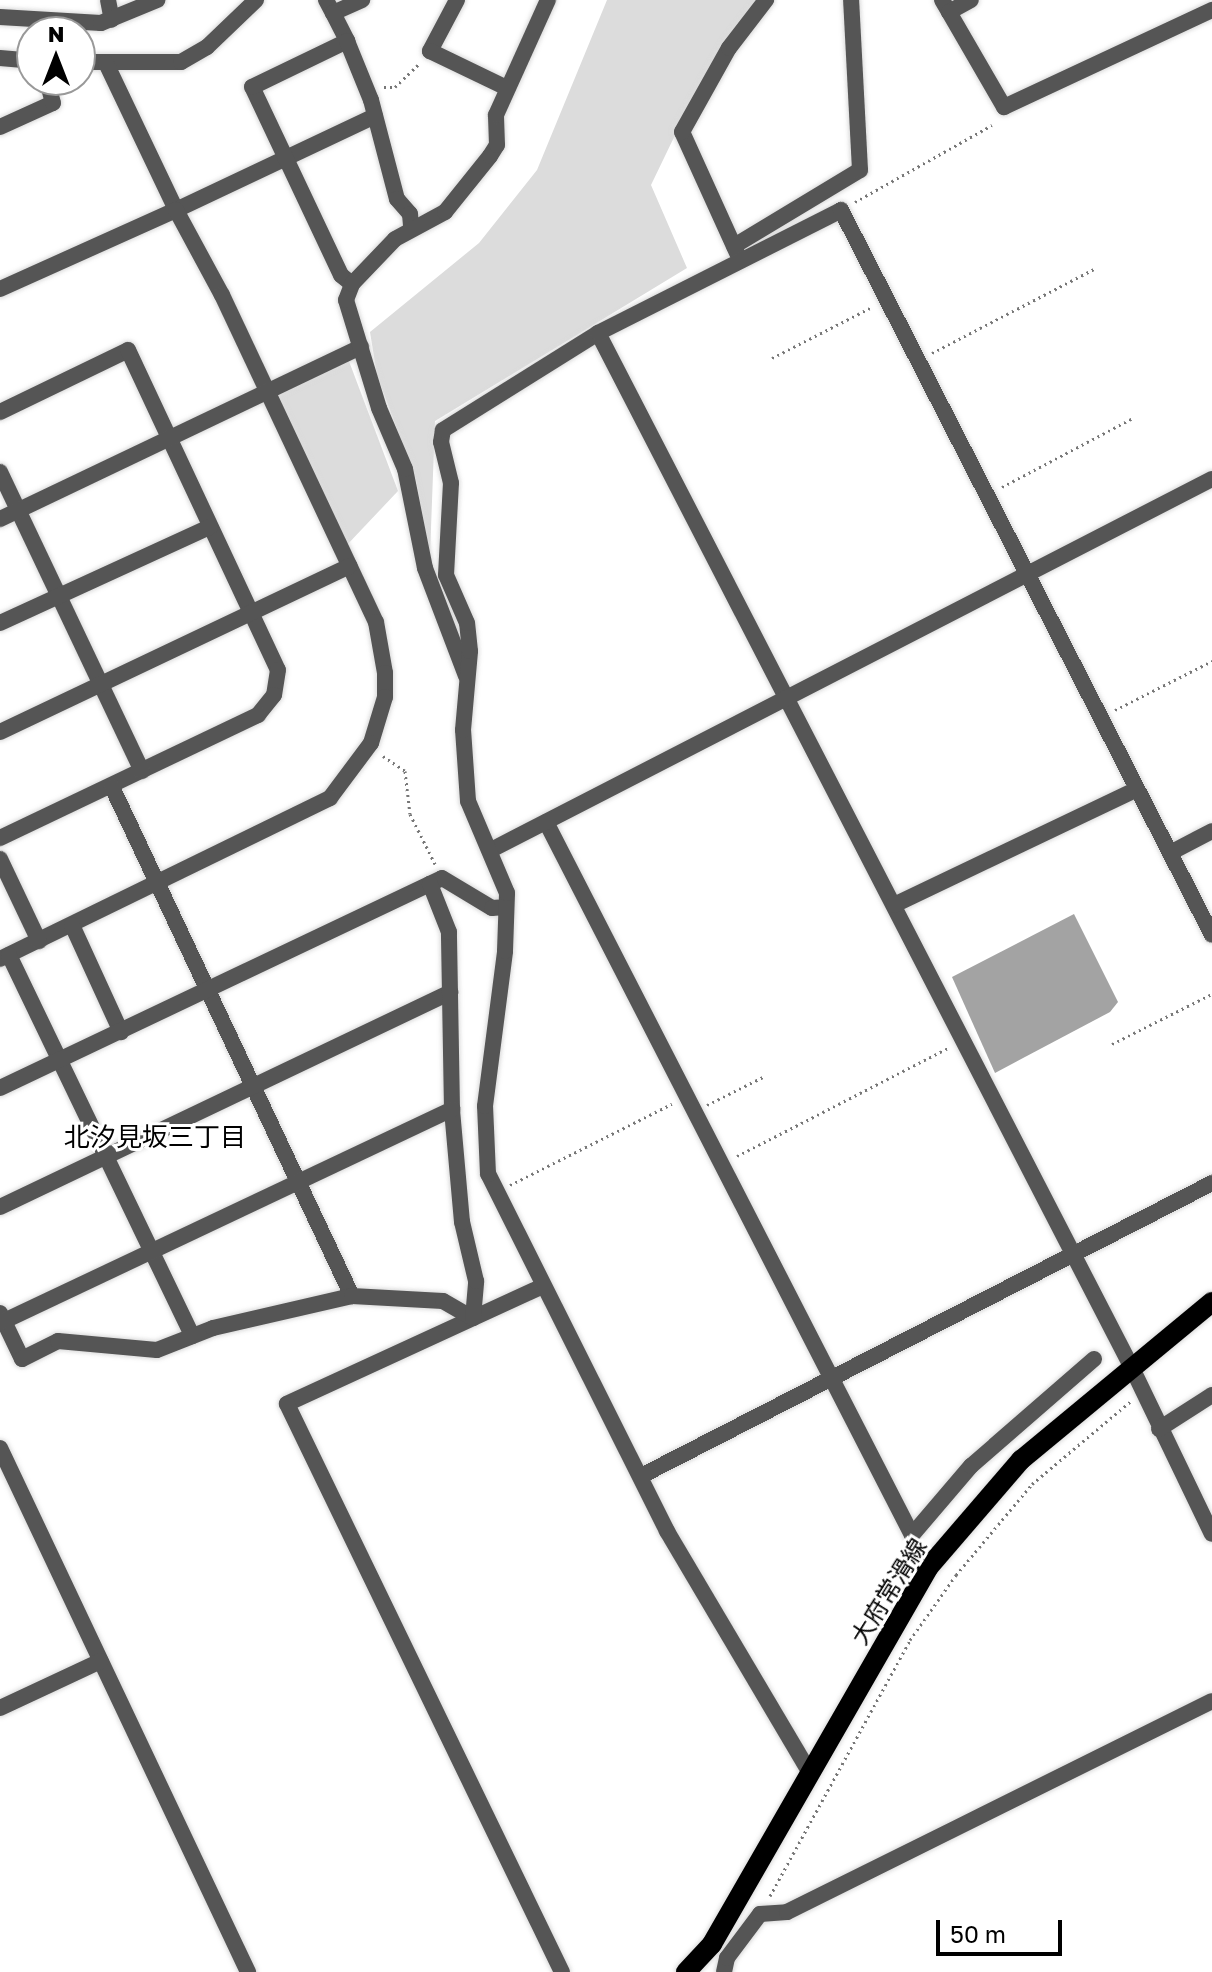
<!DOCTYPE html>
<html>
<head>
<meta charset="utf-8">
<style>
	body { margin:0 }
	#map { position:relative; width:1212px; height:1972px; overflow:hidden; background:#fff; font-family:"Golos Text","Noto Sans JP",sans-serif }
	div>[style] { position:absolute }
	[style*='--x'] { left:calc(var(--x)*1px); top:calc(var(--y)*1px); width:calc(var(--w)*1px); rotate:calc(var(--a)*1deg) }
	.green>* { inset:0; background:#dcdcdc }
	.water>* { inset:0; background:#a3a3a3 }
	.path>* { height:3px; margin-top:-1.5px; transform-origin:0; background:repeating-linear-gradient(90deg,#777 0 2px,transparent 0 6px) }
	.roads { filter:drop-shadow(0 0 2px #dbdbdb) drop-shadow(0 0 2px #dbdbdb) }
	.minor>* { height:16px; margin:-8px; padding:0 8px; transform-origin:8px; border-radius:8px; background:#555 }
	.major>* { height:20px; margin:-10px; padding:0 10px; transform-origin:10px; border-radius:10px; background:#000 }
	span { translate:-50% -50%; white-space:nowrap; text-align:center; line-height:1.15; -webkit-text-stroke:6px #fff; paint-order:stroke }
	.street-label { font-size:24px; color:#000 }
	.neighbourhood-label { font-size:26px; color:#000 }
	.north { position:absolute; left:16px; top:16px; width:80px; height:80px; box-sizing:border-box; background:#fff; border:2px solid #999; border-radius:50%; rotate:0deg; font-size:22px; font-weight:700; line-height:32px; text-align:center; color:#000 }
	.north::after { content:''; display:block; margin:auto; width:28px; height:36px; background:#000; clip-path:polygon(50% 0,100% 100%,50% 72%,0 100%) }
	.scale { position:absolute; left:936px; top:1920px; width:126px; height:36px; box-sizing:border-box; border:4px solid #000; border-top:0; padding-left:10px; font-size:24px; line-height:28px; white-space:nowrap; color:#000; -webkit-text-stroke:6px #fff; paint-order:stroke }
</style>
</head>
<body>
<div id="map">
	<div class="green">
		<div style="clip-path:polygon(607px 0,774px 0,746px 28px,678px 129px,651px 185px,687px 268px,435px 421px,430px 555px,416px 480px,377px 375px,370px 332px,479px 243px,537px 170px)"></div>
		<div style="clip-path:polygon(347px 356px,398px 491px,346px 546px,276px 393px)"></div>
	</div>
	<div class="water">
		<div style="clip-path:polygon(1074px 914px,1118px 1002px,1110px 1012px,995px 1073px,952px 977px)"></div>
	</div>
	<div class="path">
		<div style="--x:384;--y:87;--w:11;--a:0"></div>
		<div style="--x:395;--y:87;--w:33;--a:-44"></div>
		<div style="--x:855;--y:202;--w:157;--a:-29.3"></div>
		<div style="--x:932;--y:353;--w:185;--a:-27.4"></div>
		<div style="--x:772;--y:358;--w:112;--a:-27"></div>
		<div style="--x:1002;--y:487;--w:148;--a:-27.8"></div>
		<div style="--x:1115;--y:710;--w:109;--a:-26.8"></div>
		<div style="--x:383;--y:756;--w:27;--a:34"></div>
		<div style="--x:405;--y:771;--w:43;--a:83.4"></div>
		<div style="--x:410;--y:814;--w:56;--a:63.4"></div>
		<div style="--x:1112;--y:1044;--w:112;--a:-26.6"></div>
		<div style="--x:707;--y:1105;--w:65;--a:-26.6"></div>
		<div style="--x:737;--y:1156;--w:237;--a:-27.1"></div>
		<div style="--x:510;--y:1185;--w:181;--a:-26.6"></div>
		<div style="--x:770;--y:1896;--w:292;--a:-61.3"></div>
		<div style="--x:910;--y:1640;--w:80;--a:-54.7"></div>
		<div style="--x:956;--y:1575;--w:119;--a:-50.1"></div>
		<div style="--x:1032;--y:1484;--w:129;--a:-40"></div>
	</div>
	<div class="roads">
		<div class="minor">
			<div style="--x:108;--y:0;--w:20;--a:79"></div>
			<div style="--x:326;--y:0;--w:15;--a:62"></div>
			<div style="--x:333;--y:13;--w:32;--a:-24"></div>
			<div style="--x:457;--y:0;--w:58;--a:117.9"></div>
			<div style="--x:430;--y:51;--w:85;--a:25.7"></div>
			<div style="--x:942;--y:0;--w:14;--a:60"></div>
			<div style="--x:949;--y:12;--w:25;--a:-29"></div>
			<div style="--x:949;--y:12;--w:110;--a:59.9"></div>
			<div style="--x:1004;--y:107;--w:230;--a:-25"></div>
			<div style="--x:333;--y:13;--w:31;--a:63"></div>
			<div style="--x:0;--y:17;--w:101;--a:3.4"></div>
			<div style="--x:101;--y:23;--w:61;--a:-22.3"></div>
			<div style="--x:0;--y:58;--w:32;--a:5"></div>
			<div style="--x:80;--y:62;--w:101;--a:0"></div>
			<div style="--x:181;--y:62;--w:30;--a:-30"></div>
			<div style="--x:207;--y:47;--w:68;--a:-43.8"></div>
			<div style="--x:106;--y:63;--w:163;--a:64.5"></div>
			<div style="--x:176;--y:210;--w:220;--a:-25.3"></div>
			<div style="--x:0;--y:127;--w:58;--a:-24.4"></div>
			<div style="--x:53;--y:103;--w:24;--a:-105"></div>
			<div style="--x:734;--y:246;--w:147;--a:-31.1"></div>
			<div style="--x:860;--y:170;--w:170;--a:-93"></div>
			<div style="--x:737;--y:253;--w:133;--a:-114.4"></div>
			<div style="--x:682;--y:132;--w:96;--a:-60.8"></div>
			<div style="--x:729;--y:48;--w:61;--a:-52.4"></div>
			<div style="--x:352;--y:284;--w:14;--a:-141"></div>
			<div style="--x:341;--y:275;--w:208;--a:-115.3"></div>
			<div style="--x:252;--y:87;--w:106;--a:-25.8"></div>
			<div style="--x:347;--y:41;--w:64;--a:67.9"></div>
			<div style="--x:371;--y:100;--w:102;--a:75.3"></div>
			<div style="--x:397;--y:199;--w:20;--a:49"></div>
			<div style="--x:410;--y:214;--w:12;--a:85"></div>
			<div style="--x:0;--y:289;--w:193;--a:-24.2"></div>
			<div style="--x:176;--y:210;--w:97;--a:61.6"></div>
			<div style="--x:222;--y:295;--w:361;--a:64.8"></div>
			<div style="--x:376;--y:622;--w:52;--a:80"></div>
			<div style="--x:385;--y:673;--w:24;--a:90"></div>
			<div style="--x:385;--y:697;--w:48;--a:106.9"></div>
			<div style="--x:371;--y:743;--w:69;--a:126.7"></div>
			<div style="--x:330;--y:798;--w:367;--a:154"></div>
			<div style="--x:598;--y:333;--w:1165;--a:62.71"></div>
			<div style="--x:1132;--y:1368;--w:184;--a:64.3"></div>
			<div style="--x:0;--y:412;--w:142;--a:-25.8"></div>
			<div style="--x:128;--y:350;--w:353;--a:64.9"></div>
			<div style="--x:278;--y:670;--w:25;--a:99"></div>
			<div style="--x:274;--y:695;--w:26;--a:129"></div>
			<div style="--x:258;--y:715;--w:286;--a:154.5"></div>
			<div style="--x:0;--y:472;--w:331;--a:64.6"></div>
			<div style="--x:0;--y:519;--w:400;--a:-25.5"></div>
			<div style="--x:0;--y:623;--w:231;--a:-24.6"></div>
			<div style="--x:466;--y:676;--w:116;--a:-110.8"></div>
			<div style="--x:425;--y:568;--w:101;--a:-101.4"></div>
			<div style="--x:405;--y:469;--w:66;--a:-113.1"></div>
			<div style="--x:379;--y:408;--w:113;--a:-107"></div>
			<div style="--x:346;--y:300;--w:17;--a:-69"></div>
			<div style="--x:352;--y:284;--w:62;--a:-46.3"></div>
			<div style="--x:395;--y:239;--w:57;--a:-28.4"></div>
			<div style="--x:445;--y:212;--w:72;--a:-51.2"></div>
			<div style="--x:490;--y:156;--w:13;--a:-58"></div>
			<div style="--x:497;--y:145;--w:30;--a:-92"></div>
			<div style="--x:496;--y:115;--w:126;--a:-65.7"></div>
			<div style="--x:0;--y:732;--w:387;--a:-25.4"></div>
			<div style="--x:112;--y:787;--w:563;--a:64.76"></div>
			<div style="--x:546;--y:822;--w:801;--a:62.83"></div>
			<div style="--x:912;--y:1535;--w:91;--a:-49.5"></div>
			<div style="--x:971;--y:1466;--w:163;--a:-41"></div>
			<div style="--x:491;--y:850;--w:811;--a:-27.23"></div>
			<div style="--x:1170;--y:853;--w:47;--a:-27.6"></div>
			<div style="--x:0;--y:859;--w:91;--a:64.6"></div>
			<div style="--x:894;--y:905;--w:269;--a:-25.5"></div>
			<div style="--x:72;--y:925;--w:118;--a:65.4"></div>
			<div style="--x:9;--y:955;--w:423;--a:64.3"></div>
			<div style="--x:0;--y:1088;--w:489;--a:-25.4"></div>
			<div style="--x:442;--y:878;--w:58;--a:31"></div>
			<div style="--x:492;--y:908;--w:14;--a:-4"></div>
			<div style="--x:0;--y:1207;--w:499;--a:-25.5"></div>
			<div style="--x:543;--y:1286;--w:282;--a:155.3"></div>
			<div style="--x:287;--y:1404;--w:631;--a:64.17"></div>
			<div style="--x:0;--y:1313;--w:51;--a:64.4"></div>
			<div style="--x:22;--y:1359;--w:40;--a:-26.6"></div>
			<div style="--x:58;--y:1341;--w:99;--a:5.2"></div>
			<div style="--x:157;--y:1350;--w:60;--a:-21.4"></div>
			<div style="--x:213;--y:1328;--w:143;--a:-13"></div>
			<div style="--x:352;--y:1296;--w:91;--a:3.1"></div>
			<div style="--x:443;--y:1301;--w:34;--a:30"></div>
			<div style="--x:473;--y:1318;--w:37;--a:-85"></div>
			<div style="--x:476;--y:1281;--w:61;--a:-103.3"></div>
			<div style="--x:462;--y:1222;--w:113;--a:-95.1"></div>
			<div style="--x:452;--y:1109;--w:177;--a:-91"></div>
			<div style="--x:449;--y:932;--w:52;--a:-111.6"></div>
			<div style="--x:4;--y:1321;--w:496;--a:-25.3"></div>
			<div style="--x:1159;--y:1429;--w:63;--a:-32.7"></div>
			<div style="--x:0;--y:1448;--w:580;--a:64.67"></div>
			<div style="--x:641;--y:1476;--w:642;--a:-27.16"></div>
			<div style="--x:0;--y:1708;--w:111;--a:-25"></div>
			<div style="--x:810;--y:1773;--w:281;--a:-120.6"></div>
			<div style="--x:667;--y:1531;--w:399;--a:-116.6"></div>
			<div style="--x:488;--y:1174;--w:68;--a:-92.5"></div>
			<div style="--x:485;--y:1106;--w:156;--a:-82.6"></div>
			<div style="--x:505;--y:951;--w:58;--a:-88"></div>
			<div style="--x:507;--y:893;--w:100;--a:-113"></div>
			<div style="--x:468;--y:801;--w:71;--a:-94"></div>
			<div style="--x:463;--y:730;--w:79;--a:-84.9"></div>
			<div style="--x:470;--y:651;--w:28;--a:-96"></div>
			<div style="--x:467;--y:623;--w:52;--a:-113.6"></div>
			<div style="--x:446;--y:575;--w:92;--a:-86.9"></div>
			<div style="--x:451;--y:483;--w:42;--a:-103.7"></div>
			<div style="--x:441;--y:442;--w:12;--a:-81"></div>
			<div style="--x:443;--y:430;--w:183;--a:-32"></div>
			<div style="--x:598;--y:333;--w:272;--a:-26.8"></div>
			<div style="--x:841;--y:210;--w:814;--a:62.9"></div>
			<div style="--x:724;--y:1972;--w:14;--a:-78"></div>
			<div style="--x:727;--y:1958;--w:55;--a:-53.1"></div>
			<div style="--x:760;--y:1914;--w:27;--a:-4"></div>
			<div style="--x:787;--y:1912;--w:474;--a:-26.4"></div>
		</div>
		<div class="major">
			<div style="--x:686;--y:1972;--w:38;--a:-47"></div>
			<div style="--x:712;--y:1944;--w:434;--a:-60.1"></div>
			<div style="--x:928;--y:1568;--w:143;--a:-49.3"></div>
			<div style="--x:1021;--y:1460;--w:248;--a:-39.6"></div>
		</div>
	</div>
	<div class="street-label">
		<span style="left:888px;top:1591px;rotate:-58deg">大府常滑線</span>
	</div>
	<div class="neighbourhood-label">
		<span style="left:155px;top:1137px">北汐見坂三丁目</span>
	</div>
	<div class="north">N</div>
	<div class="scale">50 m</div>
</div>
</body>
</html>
